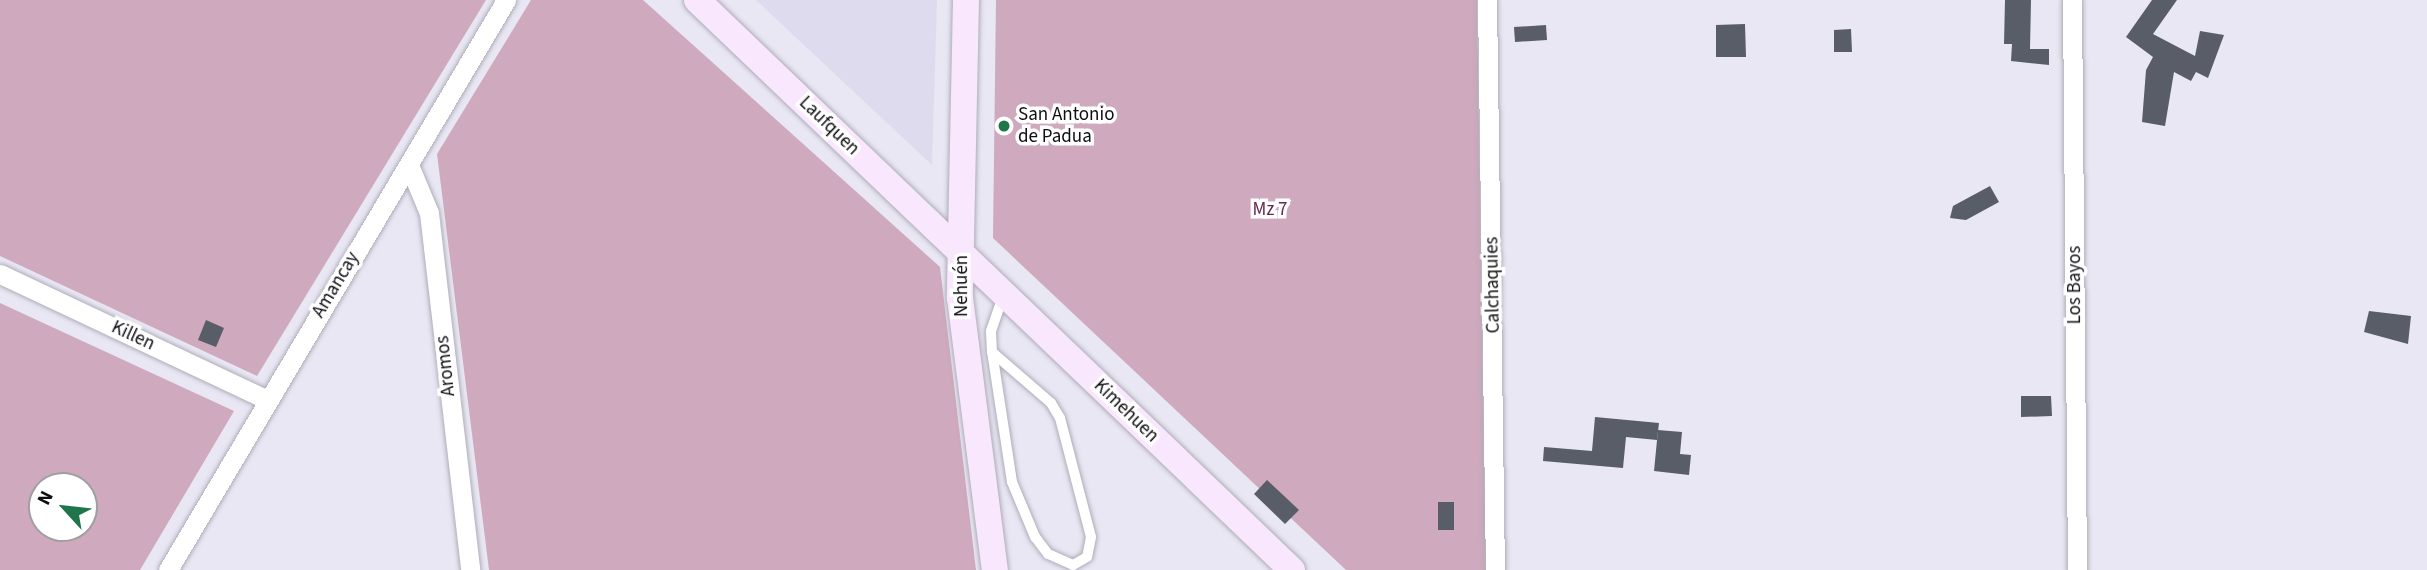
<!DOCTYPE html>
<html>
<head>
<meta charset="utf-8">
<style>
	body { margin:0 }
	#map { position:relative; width:2427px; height:570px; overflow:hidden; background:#e8e7f3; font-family:"Source Sans 3",sans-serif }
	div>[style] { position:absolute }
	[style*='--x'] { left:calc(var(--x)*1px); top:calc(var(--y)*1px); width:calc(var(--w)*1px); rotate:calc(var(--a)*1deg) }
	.built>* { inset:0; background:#dedbee }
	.green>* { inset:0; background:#cfa9bd }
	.building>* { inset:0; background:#595d67 }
	.roads { filter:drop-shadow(0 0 2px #aeadb8) drop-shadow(0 0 2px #aeadb8) }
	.lane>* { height:10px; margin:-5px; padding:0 5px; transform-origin:5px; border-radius:5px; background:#fff }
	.street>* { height:19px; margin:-9.5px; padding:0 9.5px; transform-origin:9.5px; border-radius:9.5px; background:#fff }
	.secondary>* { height:26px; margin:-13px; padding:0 13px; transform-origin:13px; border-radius:13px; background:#f9e7fe }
	.dots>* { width:19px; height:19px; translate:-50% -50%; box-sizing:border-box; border:4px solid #fff; border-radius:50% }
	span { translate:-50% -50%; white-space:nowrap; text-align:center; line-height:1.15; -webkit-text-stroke:7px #fff; paint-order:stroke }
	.poi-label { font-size:19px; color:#0f0f13 }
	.left { translate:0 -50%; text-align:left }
	.street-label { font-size:19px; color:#0f0f13 }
	.park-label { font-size:19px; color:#64294c }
	.north { position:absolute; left:28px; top:472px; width:70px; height:70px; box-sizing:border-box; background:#fff; border:2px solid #9f9fa1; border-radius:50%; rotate:297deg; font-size:19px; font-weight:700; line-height:28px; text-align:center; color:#0f0f13 }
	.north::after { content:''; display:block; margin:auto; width:24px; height:32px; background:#1f764a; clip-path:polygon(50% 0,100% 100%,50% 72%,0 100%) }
</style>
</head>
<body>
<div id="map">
	<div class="built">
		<div style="clip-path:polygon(756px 0,937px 0,932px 165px)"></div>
	</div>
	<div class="green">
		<div style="clip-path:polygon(0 0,486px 0,257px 376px,0 256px)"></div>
		<div style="clip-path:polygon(531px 0,643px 0,940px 267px,976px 570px,489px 570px,437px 154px)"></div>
		<div style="clip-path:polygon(996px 0,1477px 0,1486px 570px,1346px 570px,993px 238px)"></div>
		<div style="clip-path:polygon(evenodd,0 303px,234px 411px,140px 570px,0 570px,0 303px,42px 486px,84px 486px,84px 528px,42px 528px,42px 486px)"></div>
	</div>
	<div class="building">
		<div style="clip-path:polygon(2005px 0,2031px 0,2030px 49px,2049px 49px,2049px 65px,2011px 61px,2012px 44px,2004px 44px)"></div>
		<div style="clip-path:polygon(2152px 0,2177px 0,2153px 34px,2195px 56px,2200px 31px,2224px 35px,2208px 78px,2196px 72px,2191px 81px,2174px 72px,2165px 126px,2142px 122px,2146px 70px,2153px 57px,2126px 37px)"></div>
		<div style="clip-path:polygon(1745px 24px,1746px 57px,1716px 57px,1716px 25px)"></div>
		<div style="clip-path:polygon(1546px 25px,1547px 40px,1515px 42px,1514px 27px)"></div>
		<div style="clip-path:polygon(1851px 29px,1852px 52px,1834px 52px,1834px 30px)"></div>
		<div style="clip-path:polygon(1990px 186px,1999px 202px,1966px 220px,1950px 218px,1953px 206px)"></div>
		<div style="clip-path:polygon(2369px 311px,2411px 316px,2408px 344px,2364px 332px)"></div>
		<div style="clip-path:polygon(206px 320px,224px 328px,216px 347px,198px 340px)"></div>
		<div style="clip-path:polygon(2021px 396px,2051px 396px,2052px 416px,2021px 417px)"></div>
		<div style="clip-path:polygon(1595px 417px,1659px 423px,1657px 440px,1626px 437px,1623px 468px,1543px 461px,1544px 447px,1592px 451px)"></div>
		<div style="clip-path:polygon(1658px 430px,1682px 432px,1680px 454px,1691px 455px,1689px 475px,1654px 471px)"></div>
		<div style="clip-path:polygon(1267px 480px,1299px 510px,1285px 524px,1254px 494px)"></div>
		<div style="clip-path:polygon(1438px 502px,1454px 502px,1454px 530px,1438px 530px)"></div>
	</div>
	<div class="roads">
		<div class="lane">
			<div style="--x:992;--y:352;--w:78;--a:40.8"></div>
			<div style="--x:1051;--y:403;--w:17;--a:59"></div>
			<div style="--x:1060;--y:418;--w:123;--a:75.4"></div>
			<div style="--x:1091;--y:537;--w:20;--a:101"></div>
			<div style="--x:1087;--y:557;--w:16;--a:150"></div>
			<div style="--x:1073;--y:565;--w:27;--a:-156"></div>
			<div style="--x:1048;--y:554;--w:21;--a:-127"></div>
			<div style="--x:1035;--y:537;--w:60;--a:-112.7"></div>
			<div style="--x:1012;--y:482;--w:132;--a:-98.7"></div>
			<div style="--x:992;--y:352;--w:21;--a:-93"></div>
			<div style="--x:991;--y:331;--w:37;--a:-71"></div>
		</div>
		<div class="street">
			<div style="--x:1487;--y:0;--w:570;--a:89.2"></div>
			<div style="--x:2072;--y:0;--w:570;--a:89.5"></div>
			<div style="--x:409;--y:165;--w:52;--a:67.4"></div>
			<div style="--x:429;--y:213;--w:359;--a:83.4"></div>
			<div style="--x:0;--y:274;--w:294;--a:25.2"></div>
			<div style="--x:168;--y:570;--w:663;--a:-59.33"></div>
		</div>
		<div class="secondary">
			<div style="--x:697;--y:0;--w:824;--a:43.77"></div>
			<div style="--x:966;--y:0;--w:298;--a:91.2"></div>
			<div style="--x:960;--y:298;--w:274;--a:82.7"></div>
		</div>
	</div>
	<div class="dots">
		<div style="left:1004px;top:126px;background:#1f764a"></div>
	</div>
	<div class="poi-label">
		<span class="left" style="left:1018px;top:126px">San Antonio<br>de Padua</span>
	</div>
	<div class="street-label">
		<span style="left:829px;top:126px;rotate:44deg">Laufquen</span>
		<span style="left:336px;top:285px;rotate:-59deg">Amancay</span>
		<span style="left:1493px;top:285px;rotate:-91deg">Calchaquies</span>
		<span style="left:2075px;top:285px;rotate:-90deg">Los Bayos</span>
		<span style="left:962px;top:286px;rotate:-90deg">Nehuén</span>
		<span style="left:133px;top:336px;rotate:25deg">Killen</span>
		<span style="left:446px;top:366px;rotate:-96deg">Aromos</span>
		<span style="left:1126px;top:411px;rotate:44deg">Kimehuen</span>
	</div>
	<div class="park-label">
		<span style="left:1270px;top:210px">Mz 7</span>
	</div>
	<div class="north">N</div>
</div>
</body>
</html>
